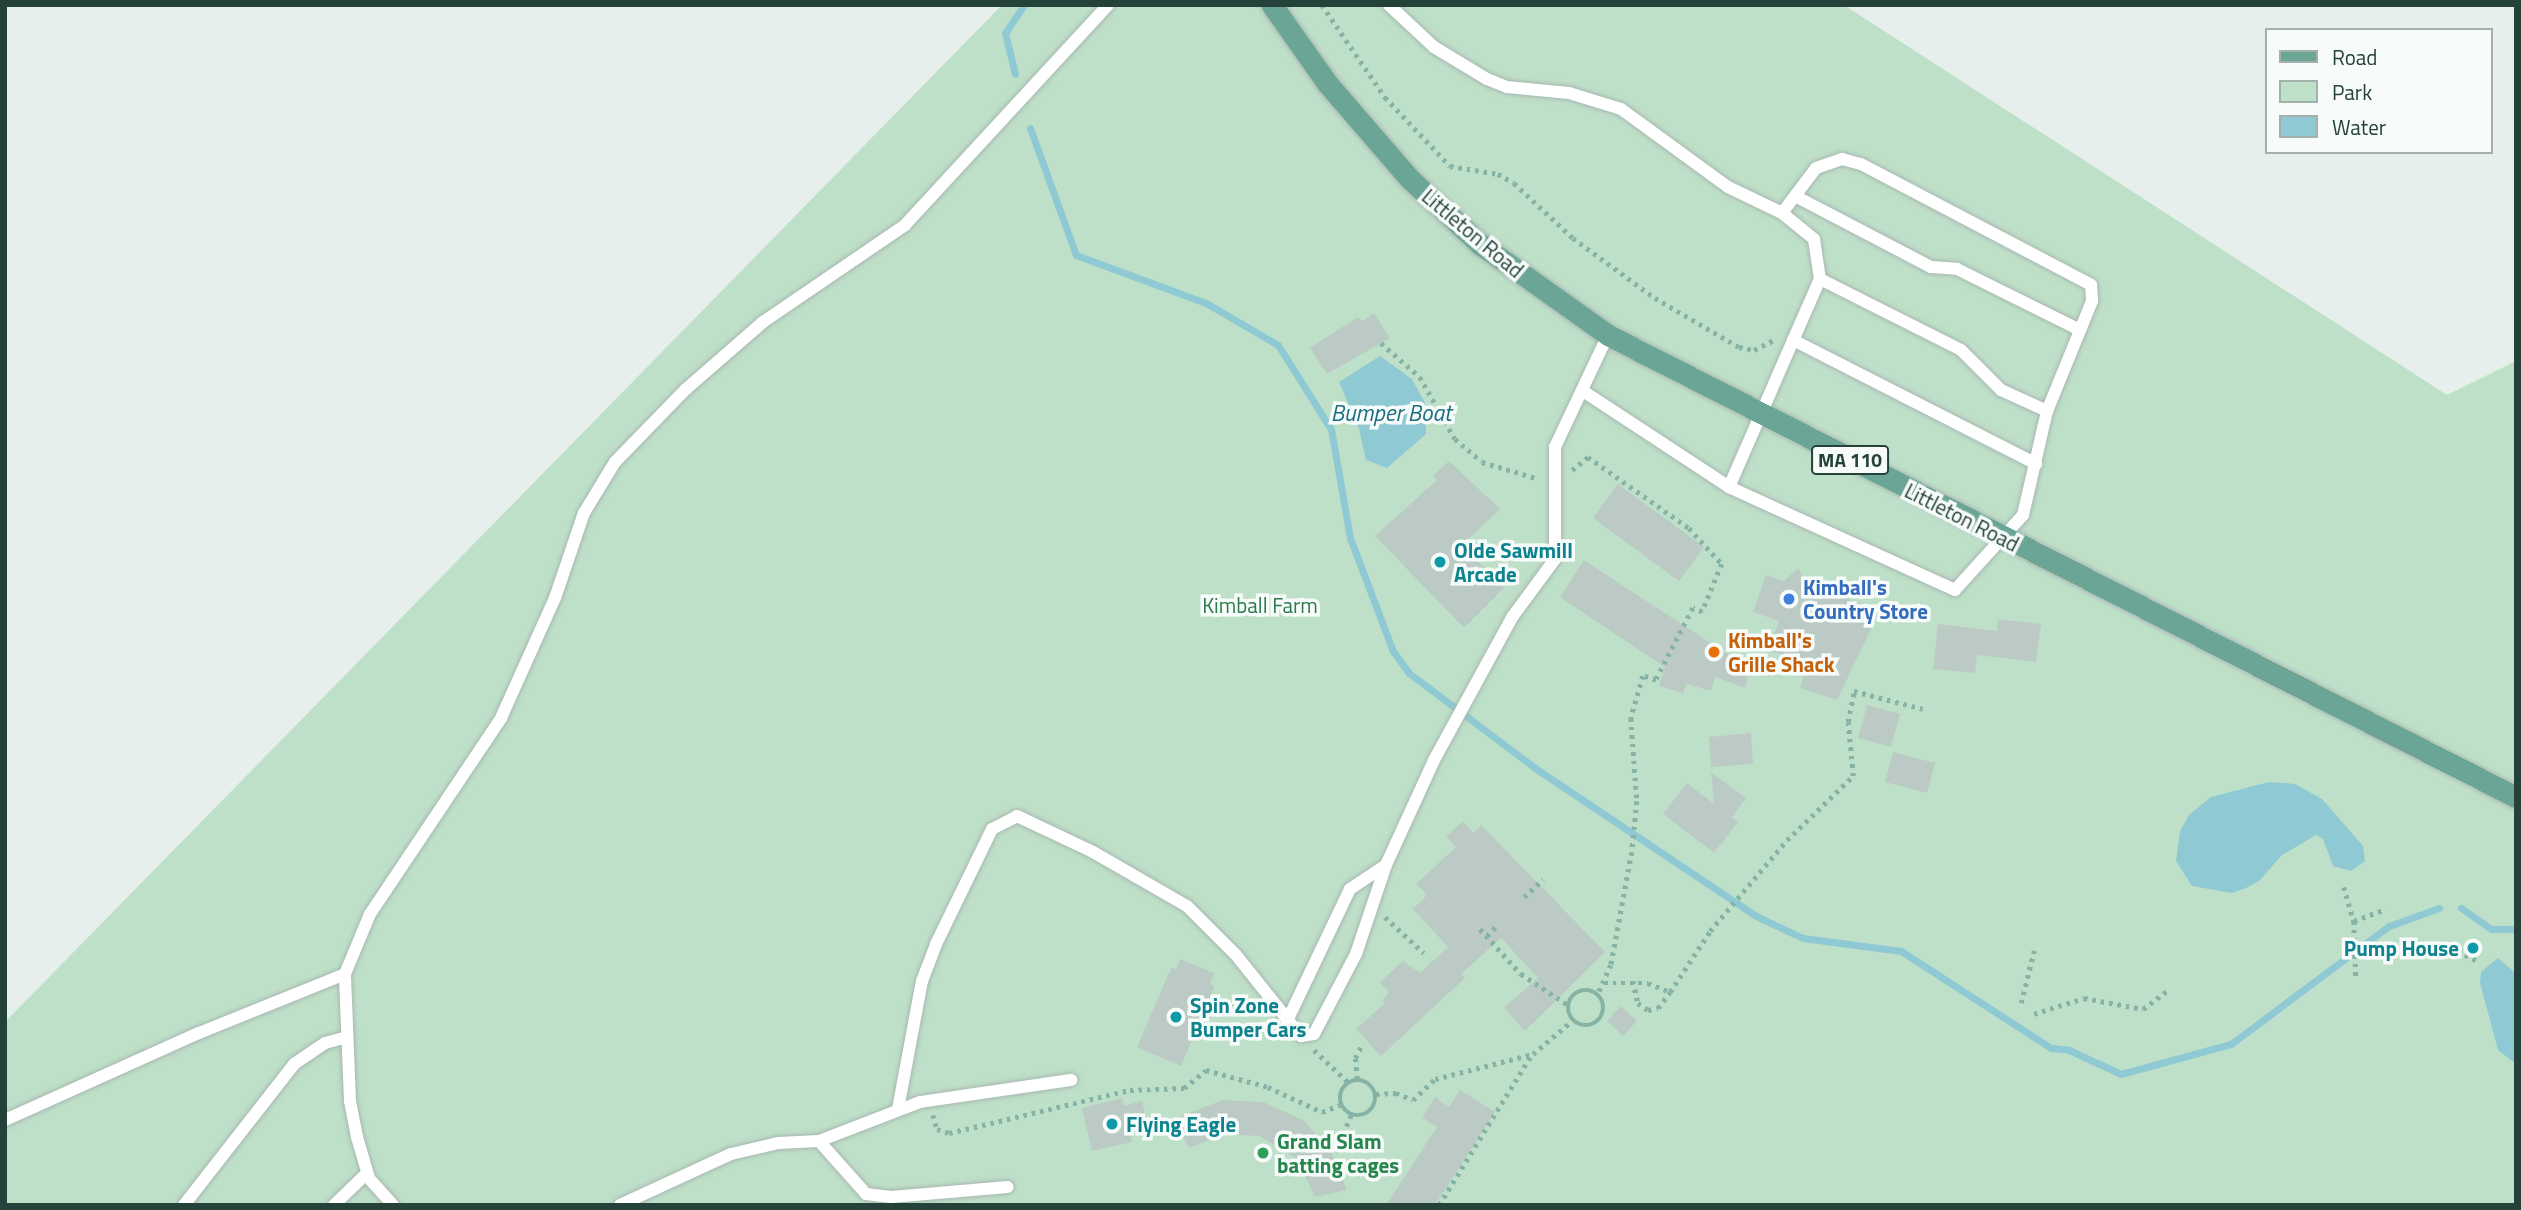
<!DOCTYPE html>
<html>
<head>
<meta charset="utf-8">
<style>
	body { margin:0 }
	#map { position:relative; width:2521px; height:1210px; overflow:hidden; background:#e6efeb; font-family:"Titillium Web",sans-serif }
	div>[style] { position:absolute }
	[style*='--x'] { left:calc(var(--x)*1px); top:calc(var(--y)*1px); width:calc(var(--w)*1px); rotate:calc(var(--a)*1deg) }
	.green>* { inset:0; background:#bfe0c8 }
	.water>* { inset:0; background:#8ec9d4 }
	.stream>* { height:7px; margin:-3.5px; padding:0 3.5px; transform-origin:3.5px; border-radius:3.5px; background:#8ec9d4 }
	.building>* { inset:0; background:#bbcac4 }
	.path>* { height:4.5px; margin-top:-2.25px; transform-origin:0; background:repeating-linear-gradient(90deg,#86b3a5 0 3.5px,transparent 0 8.5px) }
	.path>.ring { margin:-2.25px; padding:0; box-sizing:content-box; background:none; border:4.5px solid #86b3a5; border-radius:50% }
	.roads { filter:drop-shadow(0 0 2px #a8b8b2) drop-shadow(0 0 2px #a8b8b2) }
	.lane>* { height:12px; margin:-6px; padding:0 6px; transform-origin:6px; border-radius:6px; background:#fff }
	.primary>* { height:21px; margin:-10.5px; padding:0 10.5px; transform-origin:10.5px; border-radius:10.5px; background:#6aa596 }
	.dots>* { width:19px; height:19px; translate:-50% -50%; box-sizing:border-box; border:4px solid #f7fbf9; border-radius:50% }
	span { translate:-50% -50%; white-space:nowrap; text-align:center; line-height:1.15; -webkit-text-stroke:7px #f7fbf9; paint-order:stroke }
	.shield-label span { padding:2px 5px; background:#f7fbf9; border:2px solid; border-radius:5px; -webkit-text-stroke-width:0 }
	.shield-label { font-size:19px; color:#24423a; font-weight:700 }
	.street-label { font-size:21px; color:#24423a }
	.culture-label { font-size:21px; color:#0d838f; font-weight:700 }
	.left { translate:0 -50%; text-align:left }
	.right { translate:-100% -50%; text-align:right }
	.shop-label { font-size:21px; color:#366cbe; font-weight:700 }
	.park-label { font-size:21px; color:#2d7a4b }
	.food-label { font-size:21px; color:#c56008; font-weight:700 }
	.leisure-label { font-size:21px; color:#27864d; font-weight:700 }
	.water-label { font-size:23px; color:#1c6f80; font-style:italic }
	.frame { position:absolute; inset:0; border:7px solid #24423a; pointer-events:none }
	.legend { position:absolute; left:2265px; top:28px; width:228px; height:126px; box-sizing:border-box; background:#f7fbf9; border:2px solid #a3b1ad; margin:0; padding:9px 12px; list-style:none; font-size:21px; color:#24423a }
	.legend li { display:flex; align-items:center; gap:14px; height:35px }
	.legend b { width:35px; border:2px solid #a3b1ad }
</style>
</head>
<body>
<div id="map">
	<div class="green">
		<div style="clip-path:polygon(1002px 5px,1844px 5px,2447px 395px,2516px 361px,2516px 1205px,5px 1205px,5px 1022px)"></div>
	</div>
	<div class="water">
		<div style="clip-path:polygon(1380px 356px,1412px 379px,1425px 403px,1426px 434px,1387px 468px,1366px 460px,1359px 429px,1339px 382px)"></div>
		<div style="clip-path:polygon(2269px 782px,2295px 784px,2322px 799px,2363px 846px,2365px 861px,2351px 871px,2333px 866px,2323px 839px,2316px 835px,2282px 855px,2259px 881px,2246px 888px,2232px 893px,2192px 886px,2176px 861px,2180px 831px,2189px 815px,2211px 797px)"></div>
		<div style="clip-path:polygon(2498px 958px,2516px 974px,2516px 1064px,2498px 1050px,2480px 983px,2481px 972px)"></div>
	</div>
	<div class="stream">
		<div style="--x:1015;--y:74;--w:42;--a:-103.7"></div>
		<div style="--x:1005;--y:33;--w:34;--a:-56"></div>
		<div style="--x:1030;--y:128;--w:135;--a:70.1"></div>
		<div style="--x:1076;--y:255;--w:139;--a:20.3"></div>
		<div style="--x:1206;--y:303;--w:83;--a:30.3"></div>
		<div style="--x:1278;--y:345;--w:99;--a:57.8"></div>
		<div style="--x:1331;--y:429;--w:111;--a:80.1"></div>
		<div style="--x:1350;--y:538;--w:121;--a:69.2"></div>
		<div style="--x:1393;--y:651;--w:27;--a:54"></div>
		<div style="--x:1409;--y:673;--w:158;--a:37"></div>
		<div style="--x:1535;--y:768;--w:266;--a:33.8"></div>
		<div style="--x:1756;--y:916;--w:52;--a:25.1"></div>
		<div style="--x:1803;--y:938;--w:99;--a:7.6"></div>
		<div style="--x:1901;--y:951;--w:179;--a:32.9"></div>
		<div style="--x:2051;--y:1048;--w:18;--a:6"></div>
		<div style="--x:2069;--y:1050;--w:57;--a:24.8"></div>
		<div style="--x:2121;--y:1074;--w:114;--a:-15.3"></div>
		<div style="--x:2231;--y:1044;--w:197;--a:-36.8"></div>
		<div style="--x:2389;--y:926;--w:53;--a:-19.8"></div>
		<div style="--x:2461;--y:908;--w:37;--a:35"></div>
		<div style="--x:2491;--y:929;--w:25;--a:0"></div>
	</div>
	<div class="building">
		<div style="clip-path:polygon(1374px 313px,1390px 338px,1327px 374px,1310px 348px,1358px 317px,1362px 321px)"></div>
		<div style="clip-path:polygon(1449px 461px,1500px 509px,1462px 545px,1504px 588px,1464px 628px,1375px 536px,1437px 480px,1433px 476px)"></div>
		<div style="clip-path:polygon(1618px 484px,1704px 547px,1679px 581px,1593px 518px)"></div>
		<div style="clip-path:polygon(1584px 560px,1750px 669px,1745px 688px,1715px 677px,1711px 691px,1687px 684px,1683px 693px,1659px 686px,1665px 667px,1560px 597px)"></div>
		<div style="clip-path:polygon(1798px 568px,1803px 576px,1829px 585px,1826px 591px,1880px 610px,1837px 700px,1800px 688px,1808px 663px,1769px 650px,1779px 621px,1753px 612px,1766px 575px,1784px 581px)"></div>
		<div style="clip-path:polygon(1998px 619px,2041px 624px,2036px 662px,1977px 655px,1975px 673px,1933px 669px,1938px 624px,1997px 631px)"></div>
		<div style="clip-path:polygon(1867px 705px,1900px 714px,1891px 747px,1858px 738px)"></div>
		<div style="clip-path:polygon(1751px 733px,1753px 764px,1711px 767px,1709px 737px)"></div>
		<div style="clip-path:polygon(1893px 752px,1935px 763px,1927px 793px,1885px 782px)"></div>
		<div style="clip-path:polygon(1711px 772px,1746px 798px,1732px 817px,1738px 822px,1714px 853px,1663px 814px,1687px 783px,1714px 804px)"></div>
		<div style="clip-path:polygon(1463px 821px,1473px 833px,1481px 825px,1605px 952px,1525px 1031px,1504px 1008px,1538px 978px,1501px 938px,1461px 974px,1465px 978px,1381px 1056px,1356px 1029px,1385px 1003px,1382px 1000px,1389px 993px,1380px 982px,1403px 961px,1420px 973px,1448px 947px,1413px 909px,1427px 895px,1416px 884px,1456px 847px,1446px 837px)"></div>
		<div style="clip-path:polygon(1180px 959px,1214px 973px,1210px 984px,1215px 986px,1181px 1066px,1137px 1047px,1171px 968px,1176px 969px)"></div>
		<div style="clip-path:polygon(1621px 1006px,1637px 1021px,1623px 1036px,1607px 1021px)"></div>
		<div style="clip-path:polygon(1460px 1090px,1495px 1112px,1435px 1205px,1386px 1205px,1437px 1127px,1422px 1118px,1435px 1097px,1449px 1107px)"></div>
		<div style="clip-path:polygon(1122px 1098px,1124px 1106px,1142px 1101px,1147px 1122px,1128px 1126px,1132px 1142px,1092px 1151px,1082px 1108px)"></div>
		<div style="clip-path:polygon(1223px 1100px,1263px 1102px,1303px 1120px,1330px 1149px,1347px 1190px,1315px 1197px,1296px 1158px,1259px 1136px,1222px 1134px,1190px 1148px,1171px 1120px)"></div>
	</div>
	<div class="path">
		<div style="--x:1322;--y:5;--w:112;--a:55.6"></div>
		<div style="--x:1385;--y:97;--w:95;--a:46.7"></div>
		<div style="--x:1450;--y:166;--w:49;--a:9.5"></div>
		<div style="--x:1498;--y:174;--w:18;--a:29"></div>
		<div style="--x:1514;--y:183;--w:81;--a:43"></div>
		<div style="--x:1573;--y:238;--w:102;--a:36.2"></div>
		<div style="--x:1655;--y:298;--w:97;--a:30.3"></div>
		<div style="--x:1739;--y:347;--w:15;--a:11"></div>
		<div style="--x:1754;--y:350;--w:22;--a:-27"></div>
		<div style="--x:1381;--y:343;--w:52;--a:41.1"></div>
		<div style="--x:1420;--y:377;--w:71;--a:60.6"></div>
		<div style="--x:1455;--y:439;--w:35;--a:40"></div>
		<div style="--x:1482;--y:462;--w:59;--a:16.6"></div>
		<div style="--x:1572;--y:470;--w:21;--a:-39"></div>
		<div style="--x:1588;--y:457;--w:123;--a:35.1"></div>
		<div style="--x:1689;--y:528;--w:49;--a:47.5"></div>
		<div style="--x:1722;--y:564;--w:52;--a:112.6"></div>
		<div style="--x:1702;--y:612;--w:10;--a:-156"></div>
		<div style="--x:1693;--y:608;--w:81;--a:117.2"></div>
		<div style="--x:1656;--y:680;--w:14;--a:-163"></div>
		<div style="--x:1643;--y:676;--w:44;--a:105.9"></div>
		<div style="--x:1631;--y:718;--w:83;--a:85.9"></div>
		<div style="--x:1637;--y:801;--w:51;--a:95.6"></div>
		<div style="--x:1632;--y:852;--w:115;--a:100.5"></div>
		<div style="--x:1611;--y:965;--w:32;--a:114"></div>
		<div style="--x:2344;--y:887;--w:35;--a:74"></div>
		<div style="--x:2354;--y:921;--w:58;--a:88"></div>
		<div style="--x:1524;--y:897;--w:26;--a:-43"></div>
		<div style="--x:1385;--y:917;--w:53;--a:42.7"></div>
		<div style="--x:2354;--y:921;--w:34;--a:-21"></div>
		<div style="--x:1480;--y:929;--w:61;--a:47.7"></div>
		<div style="--x:1521;--y:974;--w:56;--a:33.4"></div>
		<div style="--x:1487;--y:936;--w:16;--a:-47"></div>
		<div style="--x:2450;--y:947;--w:33;--a:27"></div>
		<div style="--x:1633;--y:981;--w:23;--a:77"></div>
		<div style="--x:1638;--y:1003;--w:12;--a:35"></div>
		<div style="--x:1648;--y:1010;--w:10;--a:-11"></div>
		<div style="--x:1658;--y:1008;--w:20;--a:-53"></div>
		<div style="--x:1604;--y:983;--w:44;--a:0"></div>
		<div style="--x:1648;--y:983;--w:24;--a:22"></div>
		<div style="--x:1670;--y:992;--w:73;--a:-56.7"></div>
		<div style="--x:1710;--y:931;--w:119;--a:-49.8"></div>
		<div style="--x:1787;--y:840;--w:92;--a:-44.1"></div>
		<div style="--x:1853;--y:776;--w:54;--a:-95.3"></div>
		<div style="--x:1848;--y:722;--w:32;--a:-79"></div>
		<div style="--x:1854;--y:691;--w:71;--a:14.6"></div>
		<div class="ring" style="left:1568px;top:990px;width:31.5px;height:31.5px"></div>
		<div style="--x:2021;--y:1003;--w:54;--a:-76"></div>
		<div style="--x:2034;--y:1014;--w:52;--a:-17.7"></div>
		<div style="--x:2084;--y:998;--w:60;--a:10.6"></div>
		<div style="--x:2143;--y:1009;--w:31;--a:-37"></div>
		<div style="--x:1314;--y:1050;--w:47;--a:43.3"></div>
		<div style="--x:1357;--y:1079;--w:21;--a:-95"></div>
		<div style="--x:1355;--y:1058;--w:17;--a:-62"></div>
		<div class="ring" style="left:1340px;top:1080px;width:31.5px;height:31.5px"></div>
		<div style="--x:1376;--y:1094;--w:20;--a:-3"></div>
		<div style="--x:1396;--y:1093;--w:18;--a:22"></div>
		<div style="--x:1413;--y:1100;--w:30;--a:-44"></div>
		<div style="--x:1435;--y:1079;--w:101;--a:-14.3"></div>
		<div style="--x:1533;--y:1054;--w:52;--a:-40.4"></div>
		<div style="--x:933;--y:1115;--w:15;--a:74"></div>
		<div style="--x:937;--y:1129;--w:13;--a:18"></div>
		<div style="--x:949;--y:1133;--w:186;--a:-13.4"></div>
		<div style="--x:1130;--y:1090;--w:54;--a:-2.1"></div>
		<div style="--x:1184;--y:1088;--w:28;--a:-39"></div>
		<div style="--x:1206;--y:1070;--w:64;--a:15.3"></div>
		<div style="--x:1268;--y:1087;--w:60;--a:24.8"></div>
		<div style="--x:1322;--y:1112;--w:19;--a:-21"></div>
		<div style="--x:1340;--y:1142;--w:29;--a:-68"></div>
		<div style="--x:1439;--y:1205;--w:177;--a:-58.4"></div>
	</div>
	<div class="roads">
		<div class="lane">
			<div style="--x:1389;--y:5;--w:62;--a:43"></div>
			<div style="--x:1434;--y:47;--w:62;--a:31.1"></div>
			<div style="--x:1487;--y:79;--w:22;--a:22"></div>
			<div style="--x:1507;--y:87;--w:62;--a:5.5"></div>
			<div style="--x:1569;--y:93;--w:54;--a:17.1"></div>
			<div style="--x:1621;--y:109;--w:132;--a:36.1"></div>
			<div style="--x:1728;--y:187;--w:60;--a:25.7"></div>
			<div style="--x:1782;--y:213;--w:41;--a:39.1"></div>
			<div style="--x:1814;--y:239;--w:40;--a:81.5"></div>
			<div style="--x:1795;--y:196;--w:153;--a:27.6"></div>
			<div style="--x:1931;--y:267;--w:26;--a:4"></div>
			<div style="--x:1957;--y:269;--w:137;--a:26.4"></div>
			<div style="--x:1782;--y:213;--w:56;--a:-52.9"></div>
			<div style="--x:1816;--y:168;--w:28;--a:-19"></div>
			<div style="--x:1842;--y:159;--w:20;--a:15"></div>
			<div style="--x:1861;--y:164;--w:260;--a:27.7"></div>
			<div style="--x:2091;--y:285;--w:16;--a:86"></div>
			<div style="--x:2092;--y:301;--w:119;--a:112.2"></div>
			<div style="--x:1820;--y:279;--w:158;--a:26.7"></div>
			<div style="--x:1961;--y:350;--w:57;--a:45"></div>
			<div style="--x:2001;--y:390;--w:51;--a:24.5"></div>
			<div style="--x:2047;--y:411;--w:107;--a:103"></div>
			<div style="--x:2023;--y:515;--w:101;--a:132.2"></div>
			<div style="--x:1955;--y:590;--w:248;--a:-155.5"></div>
			<div style="--x:1729;--y:487;--w:227;--a:-66.4"></div>
			<div style="--x:1793;--y:340;--w:273;--a:27"></div>
			<div style="--x:1583;--y:391;--w:175;--a:33.3"></div>
			<div style="--x:1287;--y:1021;--w:146;--a:-64.5"></div>
			<div style="--x:1350;--y:889;--w:43;--a:-33.7"></div>
			<div style="--x:898;--y:1109;--w:130;--a:-79.4"></div>
			<div style="--x:922;--y:981;--w:40;--a:-69"></div>
			<div style="--x:936;--y:944;--w:128;--a:-64"></div>
			<div style="--x:992;--y:829;--w:28;--a:-27"></div>
			<div style="--x:1017;--y:816;--w:84;--a:25.3"></div>
			<div style="--x:1093;--y:852;--w:108;--a:29.9"></div>
			<div style="--x:1187;--y:906;--w:69;--a:45"></div>
			<div style="--x:1236;--y:955;--w:104;--a:51.3"></div>
			<div style="--x:1301;--y:1036;--w:13;--a:-9"></div>
			<div style="--x:1314;--y:1034;--w:90;--a:-62.3"></div>
			<div style="--x:1356;--y:954;--w:94;--a:-71.4"></div>
			<div style="--x:1386;--y:865;--w:115;--a:-65.4"></div>
			<div style="--x:1434;--y:760;--w:164;--a:-61.3"></div>
			<div style="--x:1513;--y:616;--w:71;--a:-53.6"></div>
			<div style="--x:1555;--y:559;--w:112;--a:-90"></div>
			<div style="--x:1555;--y:447;--w:124;--a:-64.7"></div>
			<div style="--x:5;--y:1120;--w:213;--a:-24.2"></div>
			<div style="--x:199;--y:1033;--w:157;--a:-22"></div>
			<div style="--x:819;--y:1141;--w:71;--a:48.4"></div>
			<div style="--x:866;--y:1194;--w:25;--a:7"></div>
			<div style="--x:891;--y:1197;--w:117;--a:-4.9"></div>
			<div style="--x:184;--y:1205;--w:179;--a:-52"></div>
			<div style="--x:294;--y:1064;--w:37;--a:-34"></div>
			<div style="--x:325;--y:1043;--w:23;--a:-15"></div>
			<div style="--x:334;--y:1205;--w:46;--a:-44.1"></div>
			<div style="--x:393;--y:1205;--w:36;--a:-132"></div>
			<div style="--x:369;--y:1178;--w:43;--a:-106.3"></div>
			<div style="--x:357;--y:1137;--w:37;--a:-101"></div>
			<div style="--x:350;--y:1101;--w:127;--a:-92.3"></div>
			<div style="--x:345;--y:974;--w:65;--a:-67.4"></div>
			<div style="--x:370;--y:914;--w:236;--a:-56.2"></div>
			<div style="--x:501;--y:718;--w:132;--a:-65.8"></div>
			<div style="--x:555;--y:598;--w:90;--a:-71.2"></div>
			<div style="--x:584;--y:513;--w:60;--a:-58.7"></div>
			<div style="--x:615;--y:462;--w:102;--a:-45.8"></div>
			<div style="--x:686;--y:389;--w:102;--a:-41"></div>
			<div style="--x:763;--y:322;--w:172;--a:-34.3"></div>
			<div style="--x:905;--y:225;--w:299;--a:-47.3"></div>
			<div style="--x:620;--y:1205;--w:122;--a:-24.7"></div>
			<div style="--x:731;--y:1154;--w:48;--a:-13.2"></div>
			<div style="--x:778;--y:1143;--w:41;--a:-2.8"></div>
			<div style="--x:819;--y:1141;--w:108;--a:-21.1"></div>
			<div style="--x:920;--y:1102;--w:153;--a:-8.3"></div>
		</div>
		<div class="primary">
			<div style="--x:1272;--y:5;--w:95;--a:54.8"></div>
			<div style="--x:1327;--y:83;--w:127;--a:49.2"></div>
			<div style="--x:1410;--y:179;--w:96;--a:42.9"></div>
			<div style="--x:1480;--y:244;--w:157;--a:35.4"></div>
			<div style="--x:1608;--y:335;--w:1019;--a:26.97"></div>
		</div>
	</div>
	<div class="dots">
		<div style="left:1440px;top:562px;background:#0f9aa8"></div>
		<div style="left:1789px;top:599px;background:#3f7fe0"></div>
		<div style="left:1714px;top:652px;background:#e8710a"></div>
		<div style="left:2473px;top:948px;background:#0f9aa8"></div>
		<div style="left:1176px;top:1017px;background:#0f9aa8"></div>
		<div style="left:1112px;top:1124px;background:#0f9aa8"></div>
		<div style="left:1263px;top:1153px;background:#2e9e5b"></div>
	</div>
	<div class="shield-label">
		<span style="left:1850px;top:460px">MA 110</span>
	</div>
	<div class="street-label">
		<span style="left:1473px;top:233px;rotate:40deg">Littleton Road</span>
		<span style="left:1962px;top:517px;rotate:27deg">Littleton Road</span>
	</div>
	<div class="culture-label">
		<span class="left" style="left:1454px;top:562px">Olde Sawmill<br>Arcade</span>
		<span class="right" style="left:2459px;top:948px">Pump House</span>
		<span class="left" style="left:1190px;top:1017px">Spin Zone<br>Bumper Cars</span>
		<span class="left" style="left:1126px;top:1124px">Flying Eagle</span>
	</div>
	<div class="shop-label">
		<span class="left" style="left:1803px;top:599px">Kimball's<br>Country Store</span>
	</div>
	<div class="park-label">
		<span style="left:1260px;top:605px">Kimball Farm</span>
	</div>
	<div class="food-label">
		<span class="left" style="left:1728px;top:652px">Kimball's<br>Grille Shack</span>
	</div>
	<div class="leisure-label">
		<span class="left" style="left:1277px;top:1153px">Grand Slam<br>batting cages</span>
	</div>
	<div class="water-label">
		<span style="left:1391px;top:413px">Bumper Boat</span>
	</div>
	<div class="frame"></div>
	<ul class="legend">
	<li><b style="height:9px;background:#6aa596"></b>Road</li>
	<li><b style="height:19px;background:#bfe0c8"></b>Park</li>
	<li><b style="height:19px;background:#8ec9d4"></b>Water</li>
	</ul>
</div>
</body>
</html>
